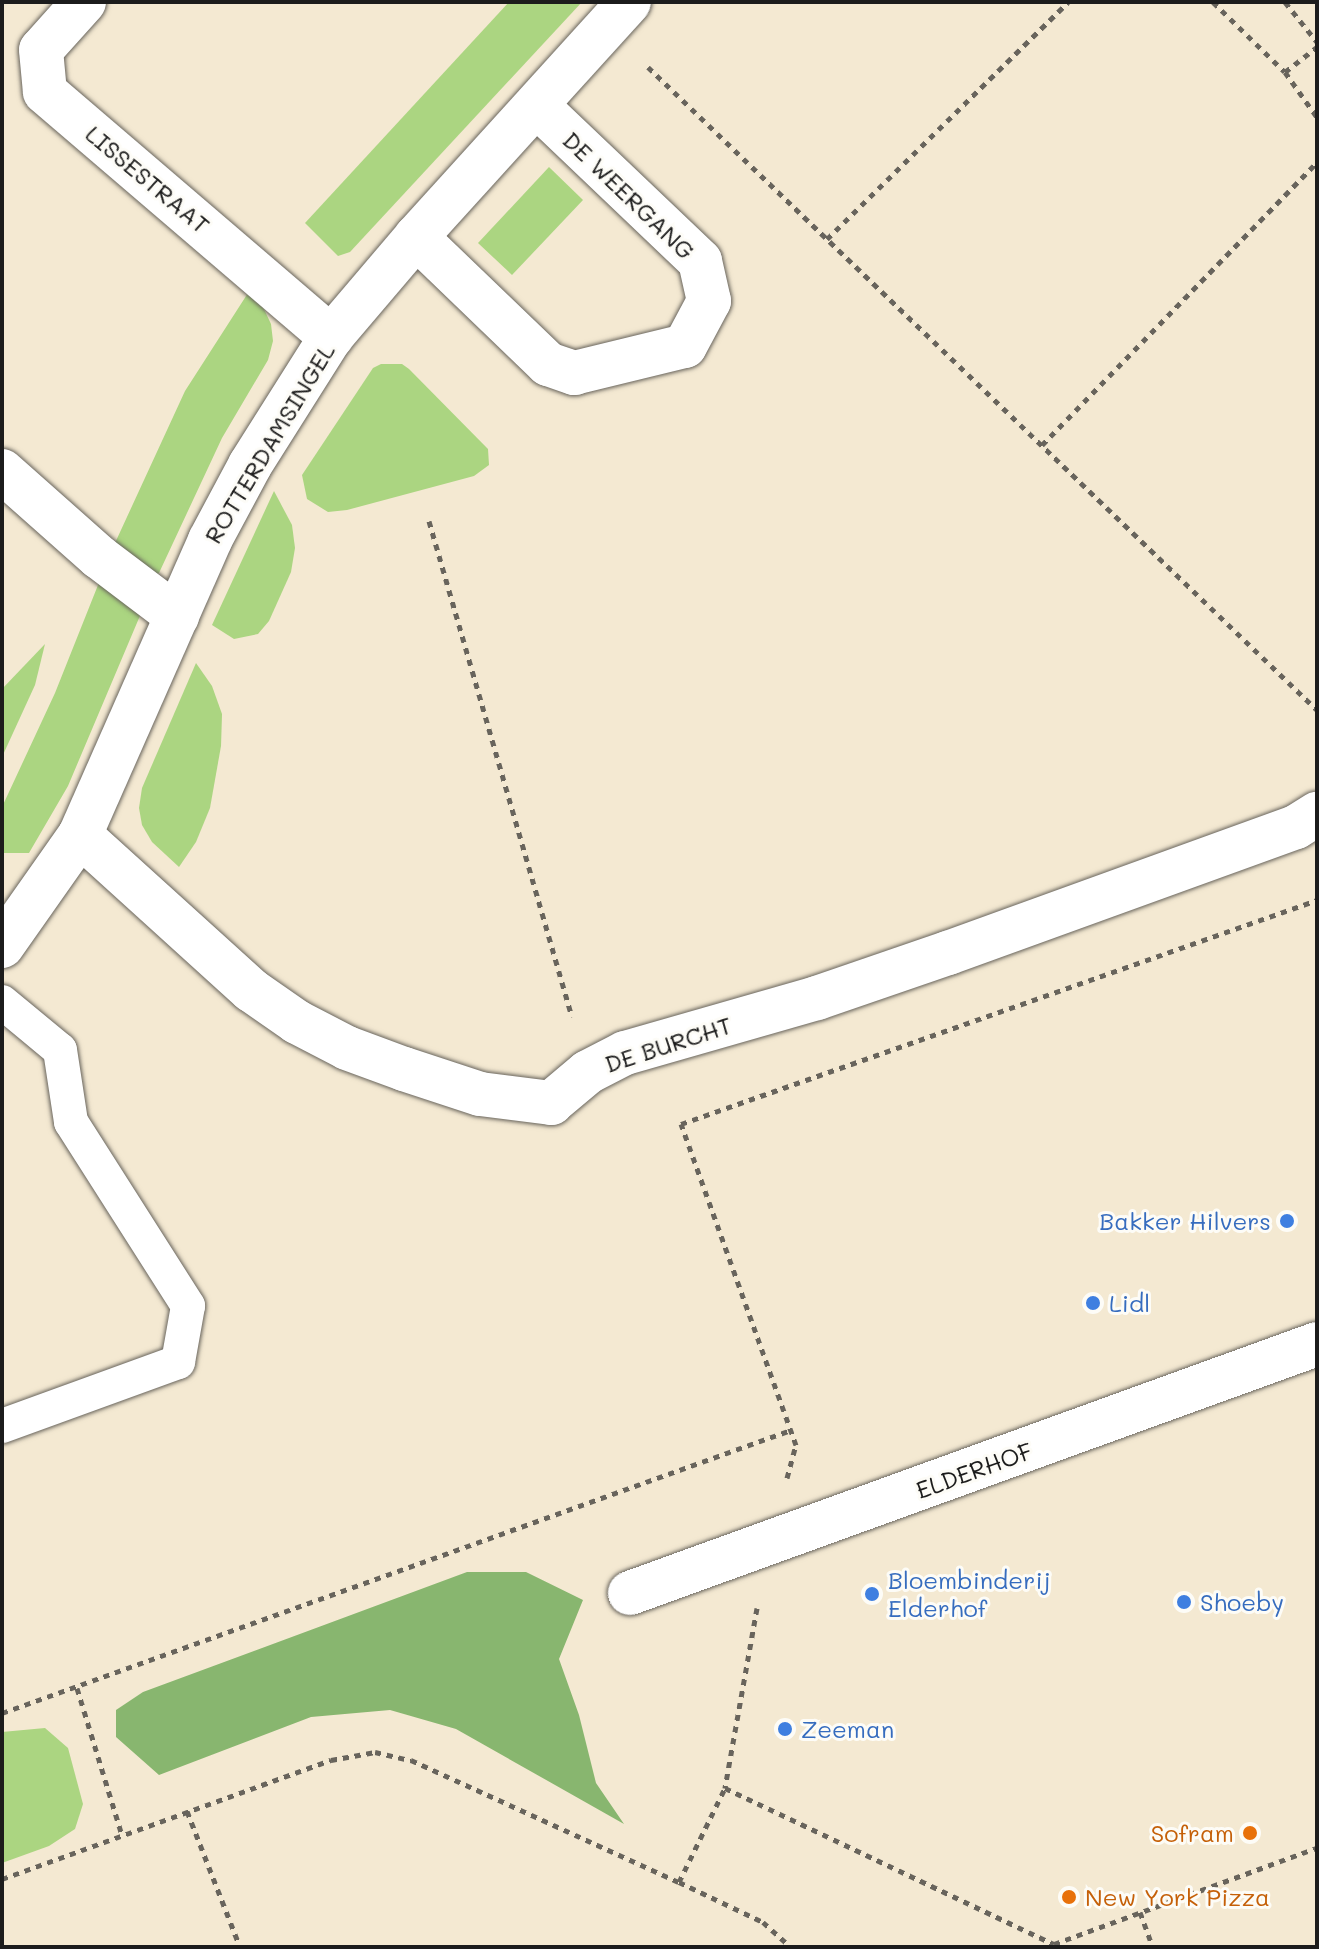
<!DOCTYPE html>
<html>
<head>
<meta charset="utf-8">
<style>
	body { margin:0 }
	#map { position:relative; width:1319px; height:1949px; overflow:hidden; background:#f4e9d2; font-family:Mali,sans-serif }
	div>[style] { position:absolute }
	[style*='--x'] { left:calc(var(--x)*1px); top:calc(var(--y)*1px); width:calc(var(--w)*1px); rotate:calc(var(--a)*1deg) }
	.green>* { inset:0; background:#abd581 }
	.forest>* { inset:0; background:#88b66f }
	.path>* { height:5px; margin-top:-2.5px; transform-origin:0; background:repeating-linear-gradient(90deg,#68645c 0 6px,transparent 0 12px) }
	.roads { filter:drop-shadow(0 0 2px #68645c) drop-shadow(0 0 2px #68645c) }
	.service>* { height:34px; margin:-17px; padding:0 17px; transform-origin:17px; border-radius:17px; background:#fff }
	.pedestrian>* { height:44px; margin:-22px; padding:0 22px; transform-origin:22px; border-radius:22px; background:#fff }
	.minor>* { height:44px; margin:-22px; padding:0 22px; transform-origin:22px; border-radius:22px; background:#fff }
	.dots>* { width:22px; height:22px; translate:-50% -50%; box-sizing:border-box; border:4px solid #fdfcf7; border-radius:50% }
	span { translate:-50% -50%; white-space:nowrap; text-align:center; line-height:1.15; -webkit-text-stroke:6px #fdfcf7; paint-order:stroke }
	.street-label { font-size:24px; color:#1c1c1c }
	.shop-label { font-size:24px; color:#366cbe }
	.right { translate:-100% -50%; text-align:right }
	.left { translate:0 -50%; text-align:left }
	.food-label { font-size:24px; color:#c56008 }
	.frame { position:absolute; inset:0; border:4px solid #1c1c1c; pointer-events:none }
</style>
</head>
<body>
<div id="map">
	<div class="green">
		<div style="clip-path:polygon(509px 2px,582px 2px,350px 252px,338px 256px,305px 223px)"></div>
		<div style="clip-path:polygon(549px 167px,583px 200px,512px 275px,478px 243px)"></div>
		<div style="clip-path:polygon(248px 293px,263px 307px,271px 324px,273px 341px,268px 360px,222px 438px,159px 573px,150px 577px,115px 543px,185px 391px)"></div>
		<div style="clip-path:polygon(381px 364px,402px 364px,409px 369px,488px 449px,489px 465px,474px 476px,347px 510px,328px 512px,307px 499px,302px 475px,373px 368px)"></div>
		<div style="clip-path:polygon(274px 491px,292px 525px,295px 548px,291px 572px,269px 621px,258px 634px,234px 639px,212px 625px)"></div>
		<div style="clip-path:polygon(102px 575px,142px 611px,68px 786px,29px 853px,2px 853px,2px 807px,55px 693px)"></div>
		<div style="clip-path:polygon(45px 644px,35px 685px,2px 757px,2px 689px)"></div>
		<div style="clip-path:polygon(196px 663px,212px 686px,222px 714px,221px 746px,210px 808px,196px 842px,179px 867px,152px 842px,142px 825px,139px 808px,142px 788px)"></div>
		<div style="clip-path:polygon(45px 1728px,68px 1748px,83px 1804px,75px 1829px,49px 1846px,2px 1863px,2px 1732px)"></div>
	</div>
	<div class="forest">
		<div style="clip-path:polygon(467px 1572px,526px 1572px,583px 1600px,559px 1659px,579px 1715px,596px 1783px,624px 1824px,456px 1729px,390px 1710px,311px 1717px,159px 1775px,116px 1737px,116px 1710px,143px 1692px)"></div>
	</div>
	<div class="path">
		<div style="--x:1213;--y:2;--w:100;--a:44.2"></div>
		<div style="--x:1285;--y:72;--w:55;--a:54.6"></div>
		<div style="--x:1285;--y:2;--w:51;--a:51.3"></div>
		<div style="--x:648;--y:67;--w:928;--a:43.86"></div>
		<div style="--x:1285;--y:72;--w:41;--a:-38"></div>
		<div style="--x:827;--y:239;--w:338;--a:-44.5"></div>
		<div style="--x:1042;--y:445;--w:395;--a:-45.8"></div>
		<div style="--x:429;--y:521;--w:516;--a:73.92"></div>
		<div style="--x:787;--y:1478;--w:34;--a:-75"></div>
		<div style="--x:796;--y:1445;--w:341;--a:-109.7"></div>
		<div style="--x:681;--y:1124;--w:674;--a:-19.4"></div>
		<div style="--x:757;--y:1608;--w:183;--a:100.1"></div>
		<div style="--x:725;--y:1788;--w:364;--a:25.4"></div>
		<div style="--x:1054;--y:1944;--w:280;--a:-20.1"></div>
		<div style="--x:77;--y:1688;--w:154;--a:73"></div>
		<div style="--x:2;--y:1713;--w:838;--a:-19.73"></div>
		<div style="--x:187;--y:1811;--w:146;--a:68.7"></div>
		<div style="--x:2;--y:1879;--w:350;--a:-19.9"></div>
		<div style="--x:331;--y:1760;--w:45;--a:-10.3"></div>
		<div style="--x:375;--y:1752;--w:37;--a:13"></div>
		<div style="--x:411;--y:1760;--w:294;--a:24.5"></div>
		<div style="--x:679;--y:1882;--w:93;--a:25.5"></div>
		<div style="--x:763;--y:1922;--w:38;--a:42"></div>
		<div style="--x:679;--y:1882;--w:105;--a:-63.9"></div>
		<div style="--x:1140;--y:1912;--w:37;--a:70"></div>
	</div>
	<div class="roads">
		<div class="service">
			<div style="--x:2;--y:1002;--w:75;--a:39.6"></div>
			<div style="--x:60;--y:1050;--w:73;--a:81.3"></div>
			<div style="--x:71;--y:1122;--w:218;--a:57.5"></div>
			<div style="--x:188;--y:1306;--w:57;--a:100.1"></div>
			<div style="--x:178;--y:1362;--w:187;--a:160"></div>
		</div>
		<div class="pedestrian">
			<div style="--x:2;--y:471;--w:130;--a:41.6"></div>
			<div style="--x:99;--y:557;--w:98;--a:37.1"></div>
			<div style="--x:630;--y:1593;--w:731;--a:-19.92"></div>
		</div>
		<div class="minor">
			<div style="--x:84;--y:2;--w:64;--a:131.9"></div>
			<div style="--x:41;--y:50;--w:42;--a:84.6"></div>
			<div style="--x:45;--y:92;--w:377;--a:40.6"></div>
			<div style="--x:416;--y:237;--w:183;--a:43.9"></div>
			<div style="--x:548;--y:364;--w:28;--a:19"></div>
			<div style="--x:574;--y:373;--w:114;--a:-13.7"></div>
			<div style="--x:685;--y:346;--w:51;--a:-61.9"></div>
			<div style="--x:709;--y:301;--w:41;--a:-102.7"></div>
			<div style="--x:700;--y:261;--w:226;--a:-136.4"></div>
			<div style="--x:80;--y:835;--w:231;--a:42.2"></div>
			<div style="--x:251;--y:990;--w:56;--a:34.8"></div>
			<div style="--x:297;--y:1022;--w:56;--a:27.5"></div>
			<div style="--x:347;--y:1048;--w:61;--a:20.2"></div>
			<div style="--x:404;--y:1069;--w:80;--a:18.2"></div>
			<div style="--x:480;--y:1094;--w:72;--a:7.2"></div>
			<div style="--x:551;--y:1103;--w:48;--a:-40"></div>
			<div style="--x:588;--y:1072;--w:42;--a:-27.2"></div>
			<div style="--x:625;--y:1053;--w:200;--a:-16"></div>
			<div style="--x:817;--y:998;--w:139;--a:-19"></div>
			<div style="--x:948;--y:953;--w:370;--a:-19.9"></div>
			<div style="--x:1296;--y:827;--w:25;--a:-32"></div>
			<div style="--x:2;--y:946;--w:136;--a:-54.9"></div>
			<div style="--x:80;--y:835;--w:322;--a:-66.2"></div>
			<div style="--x:210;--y:540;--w:85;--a:-61.9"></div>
			<div style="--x:250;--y:465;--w:151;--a:-57.7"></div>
			<div style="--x:331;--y:337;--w:131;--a:-49.6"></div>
			<div style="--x:416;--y:237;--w:317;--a:-47.8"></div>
		</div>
	</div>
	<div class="dots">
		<div style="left:1287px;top:1221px;background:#3f7fe0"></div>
		<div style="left:1093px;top:1303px;background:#3f7fe0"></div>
		<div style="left:872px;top:1594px;background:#3f7fe0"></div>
		<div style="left:1184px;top:1602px;background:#3f7fe0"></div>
		<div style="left:785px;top:1729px;background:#3f7fe0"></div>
		<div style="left:1250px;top:1833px;background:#e8710a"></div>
		<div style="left:1069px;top:1897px;background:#e8710a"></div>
	</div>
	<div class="street-label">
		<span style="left:148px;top:179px;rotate:40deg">LISSESTRAAT</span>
		<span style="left:629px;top:195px;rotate:44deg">DE WEERGANG</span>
		<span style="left:269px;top:443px;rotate:-59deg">ROTTERDAMSINGEL</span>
		<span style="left:668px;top:1044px;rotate:-18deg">DE BURCHT</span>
		<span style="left:974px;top:1470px;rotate:-20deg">ELDERHOF</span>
	</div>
	<div class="shop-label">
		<span class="right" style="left:1271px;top:1221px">Bakker Hilvers</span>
		<span class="left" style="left:1109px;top:1303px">Lidl</span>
		<span class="left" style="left:888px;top:1594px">Bloembinderij<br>Elderhof</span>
		<span class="left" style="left:1200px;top:1602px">Shoeby</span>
		<span class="left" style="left:801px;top:1729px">Zeeman</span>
	</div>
	<div class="food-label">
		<span class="right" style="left:1234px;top:1833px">Sofram</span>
		<span class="left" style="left:1085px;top:1897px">New York Pizza</span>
	</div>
	<div class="frame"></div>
</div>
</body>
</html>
